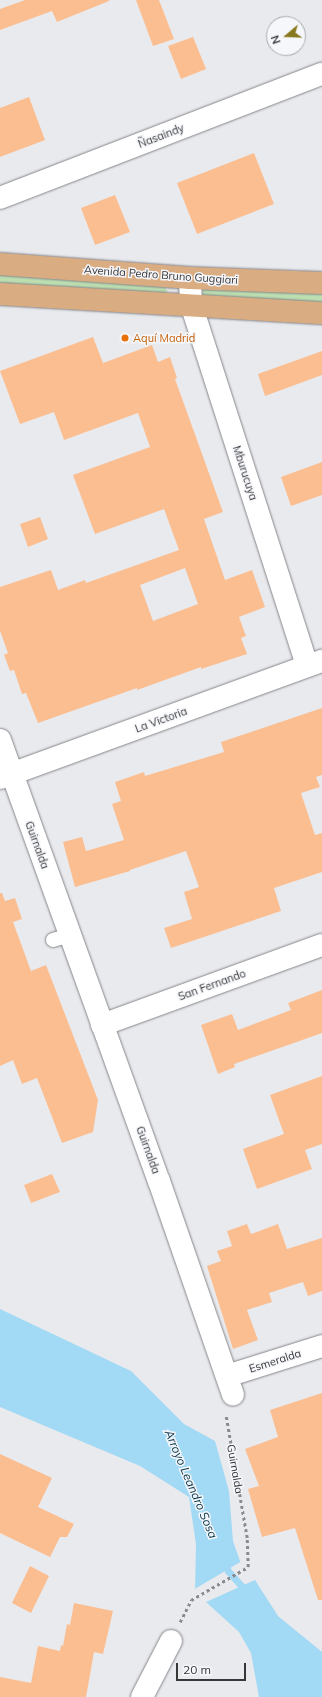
<!DOCTYPE html>
<html>
<head>
<meta charset="utf-8">
<style>
	body { margin:0 }
	#map { position:relative; width:322px; height:1697px; overflow:hidden; background:#e9eaee; font-family:Mulish,sans-serif }
	div>[style] { position:absolute }
	[style*='--x'] { left:calc(var(--x)*1px); top:calc(var(--y)*1px); width:calc(var(--w)*1px); rotate:calc(var(--a)*1deg) }
	.green>* { inset:0; background:#bde0b1 }
	.water>* { inset:0; background:#a2d9f5 }
	.pier>* { inset:0; background:#e9eaee }
	.stream>* { height:7px; margin:-3.5px; padding:0 3.5px; transform-origin:3.5px; border-radius:3.5px; background:#a2d9f5 }
	.building>* { inset:0; background:#fbbe91 }
	.path>* { height:2.5px; margin-top:-1.25px; transform-origin:0; background:repeating-linear-gradient(90deg,#8b8b8e 0 3px,transparent 0 6px) }
	.roads { filter:drop-shadow(0 0 1px #86868a) drop-shadow(0 0 1px #86868a) }
	.lane>* { height:14px; margin:-7px; padding:0 7px; transform-origin:7px; border-radius:7px; background:#fff }
	.street>* { height:22px; margin:-11px; padding:0 11px; transform-origin:11px; border-radius:11px; background:#fff }
	.primary>* { height:22px; margin:-11px; padding:0 11px; transform-origin:11px; border-radius:11px; background:#daac82 }
	.dots>* { width:11px; height:11px; translate:-50% -50%; box-sizing:border-box; border:2px solid #f6f7fb; border-radius:50% }
	span { translate:-50% -50%; white-space:nowrap; text-align:center; line-height:1.15; -webkit-text-stroke:3px #f6f7fb; paint-order:stroke }
	.street-label { font-size:11px; color:#373738 }
	.food-label { font-size:11px; color:#c56008 }
	.left { translate:0 -50%; text-align:left }
	.water-label { font-size:12px; color:#063649; font-style:italic }
	.north { position:absolute; left:266px; top:16px; width:40px; height:40px; box-sizing:border-box; background:#f6f7fb; border:1px solid #aaaaad; border-radius:50%; rotate:251deg; font-size:11px; font-weight:700; line-height:16px; text-align:center; color:#373738 }
	.north::after { content:''; display:block; margin:auto; width:14px; height:18px; background:#88781d; clip-path:polygon(50% 0,100% 100%,50% 72%,0 100%) }
	.scale { position:absolute; left:176px; top:1663px; width:70px; height:18px; box-sizing:border-box; border:2px solid #373738; border-top:0; padding-left:5px; font-size:12px; line-height:14px; white-space:nowrap; color:#373738; -webkit-text-stroke:3px #f6f7fb; paint-order:stroke }
</style>
</head>
<body>
<div id="map">
	<div class="green">
		<div style="clip-path:polygon(0 275px,164px 285px,168px 293px,166px 295px,0 287px)"></div>
		<div style="clip-path:polygon(207px 287px,322px 294px,322px 306px,203px 298px,202px 292px)"></div>
	</div>
	<div class="water">
		<div style="clip-path:polygon(0 1309px,131px 1371px,184px 1424px,215px 1441px,229px 1491px,233px 1541px,241px 1564px,195px 1592px,196px 1544px,189px 1497px,140px 1466px,0 1407px)"></div>
		<div style="clip-path:polygon(255px 1580px,278px 1616px,322px 1652px,322px 1697px,259px 1697px,251px 1653px,239px 1632px,206px 1602px)"></div>
	</div>
	<div class="pier">
		<div style="clip-path:polygon(242px 1561px,242px 1565px,196px 1593px,193px 1593px,193px 1590px)"></div>
	</div>
	<div class="stream">
		<div style="--x:224;--y:1563;--w:9;--a:63"></div>
		<div style="--x:228;--y:1571;--w:28;--a:48"></div>
	</div>
	<div class="building">
		<div style="clip-path:polygon(25px 0,109px 0,109px 1px,57px 22px,52px 11px,0 30px,0 9px)"></div>
		<div style="clip-path:polygon(136px 0,159px 0,174px 39px,153px 46px)"></div>
		<div style="clip-path:polygon(193px 37px,206px 69px,181px 79px,168px 46px)"></div>
		<div style="clip-path:polygon(29px 97px,45px 140px,0 157px,0 108px)"></div>
		<div style="clip-path:polygon(254px 153px,274px 204px,197px 234px,177px 183px)"></div>
		<div style="clip-path:polygon(115px 195px,130px 232px,95px 245px,81px 208px)"></div>
		<div style="clip-path:polygon(evenodd,93px 337px,103px 363px,152px 345px,158px 362px,170px 357px,177px 378px,175px 379px,223px 512px,204px 519px,225px 580px,252px 570px,265px 607px,239px 617px,246px 636px,241px 638px,247px 654px,201px 669px,201px 667px,137px 690px,137px 688px,38px 723px,26px 693px,22px 694px,14px 670px,10px 671px,4px 655px,8px 653px,0 631px,0 587px,51px 570px,58px 590px,85px 580px,86px 583px,179px 550px,164px 509px,95px 534px,73px 475px,150px 447px,138px 413px,64px 440px,54px 412px,20px 424px,0 371px,93px 337px,185px 568px,198px 604px,153px 621px,140px 585px,185px 568px)"></div>
		<div style="clip-path:polygon(322px 351px,322px 375px,265px 396px,258px 374px)"></div>
		<div style="clip-path:polygon(322px 462px,322px 495px,291px 506px,281px 477px)"></div>
		<div style="clip-path:polygon(40px 517px,48px 539px,28px 547px,20px 524px)"></div>
		<div style="clip-path:polygon(322px 708px,322px 775px,316px 777px,320px 787px,301px 793px,315px 835px,322px 833px,322px 872px,274px 888px,281px 911px,171px 948px,164px 928px,192px 919px,184px 892px,199px 887px,186px 851px,130px 870px,130px 871px,75px 887px,63px 842px,82px 837px,86px 851px,124px 840px,112px 804px,121px 801px,115px 782px,144px 772px,145px 776px,224px 752px,221px 742px)"></div>
		<div style="clip-path:polygon(0 893px,2px 893px,5px 901px,15px 898px,22px 919px,13px 922px,31px 971px,46px 965px,98px 1100px,93px 1132px,62px 1143px,37px 1078px,22px 1084px,13px 1060px,0 1066px)"></div>
		<div style="clip-path:polygon(322px 990px,322px 1033px,234px 1064px,235px 1067px,218px 1074px,201px 1025px,232px 1014px,238px 1030px,291px 1010px,288px 1003px)"></div>
		<div style="clip-path:polygon(322px 1076px,322px 1144px,305px 1150px,312px 1169px,257px 1189px,243px 1149px,284px 1134px,270px 1095px)"></div>
		<div style="clip-path:polygon(52px 1174px,60px 1192px,31px 1203px,24px 1185px)"></div>
		<div style="clip-path:polygon(247px 1224px,251px 1234px,278px 1224px,287px 1249px,322px 1238px,322px 1291px,308px 1296px,303px 1282px,269px 1293px,272px 1302px,247px 1310px,258px 1340px,233px 1349px,207px 1266px,221px 1261px,217px 1251px,232px 1246px,227px 1231px)"></div>
		<div style="clip-path:polygon(322px 1393px,322px 1600px,318px 1600px,295px 1528px,262px 1537px,248px 1489px,259px 1486px,245px 1449px,278px 1437px,270px 1410px)"></div>
		<div style="clip-path:polygon(0 1454px,52px 1478px,38px 1507px,74px 1524px,67px 1537px,60px 1537px,50px 1557px,0 1533px)"></div>
		<div style="clip-path:polygon(30px 1566px,49px 1576px,31px 1613px,12px 1603px)"></div>
		<div style="clip-path:polygon(74px 1603px,113px 1611px,103px 1654px,94px 1652px,86px 1697px,0 1697px,0 1677px,31px 1683px,38px 1646px,60px 1651px,61px 1645px,63px 1646px,67px 1624px,70px 1625px)"></div>
	</div>
	<div class="path">
		<div style="--x:180;--y:1622;--w:25;--a:-63"></div>
		<div style="--x:191;--y:1600;--w:66;--a:-30.1"></div>
		<div style="--x:248;--y:1567;--w:29;--a:-92"></div>
		<div style="--x:247;--y:1538;--w:123;--a:-99.8"></div>
	</div>
	<div class="roads">
		<div class="lane">
			<div style="--x:53;--y:940;--w:18;--a:-16"></div>
		</div>
		<div class="street">
			<div style="--x:0;--y:198;--w:345;--a:-21.1"></div>
			<div style="--x:190;--y:278;--w:26;--a:88"></div>
			<div style="--x:191;--y:304;--w:380;--a:72.2"></div>
			<div style="--x:0;--y:740;--w:469;--a:70.2"></div>
			<div style="--x:159;--y:1181;--w:226;--a:70.9"></div>
			<div style="--x:0;--y:778;--w:343;--a:-20"></div>
			<div style="--x:102;--y:1025;--w:234;--a:-20"></div>
			<div style="--x:227;--y:1376;--w:100;--a:-17.5"></div>
			<div style="--x:142;--y:1697;--w:63;--a:-62.6"></div>
		</div>
		<div class="primary">
			<div style="--x:0;--y:264;--w:191;--a:4.2"></div>
			<div style="--x:190;--y:278;--w:132;--a:2.2"></div>
			<div style="--x:0;--y:294;--w:323;--a:3.4"></div>
		</div>
	</div>
	<div class="dots">
		<div style="left:125px;top:338px;background:#e8710a"></div>
	</div>
	<div class="street-label">
		<span style="left:161px;top:136px;rotate:-21deg">Ñasaindy</span>
		<span style="left:161px;top:275px;rotate:4deg">Avenida Pedro Bruno Guggiari</span>
		<span style="left:245px;top:473px;rotate:72deg">Mburucuya</span>
		<span style="left:161px;top:720px;rotate:-20deg">La Victoria</span>
		<span style="left:37px;top:845px;rotate:70deg">Guirnalda</span>
		<span style="left:212px;top:985px;rotate:-20deg">San Fernando</span>
		<span style="left:148px;top:1150px;rotate:70deg">Guirnalda</span>
		<span style="left:275px;top:1361px;rotate:-18deg">Esmeralda</span>
		<span style="left:235px;top:1469px;rotate:80deg">Guirnalda</span>
	</div>
	<div class="food-label">
		<span class="left" style="left:133px;top:338px">Aquí Madrid</span>
	</div>
	<div class="water-label">
		<span style="left:191px;top:1484px;rotate:67deg">Arroyo Leandro Sosa</span>
	</div>
	<div class="north">N</div>
	<div class="scale">20 m</div>
</div>
</body>
</html>
